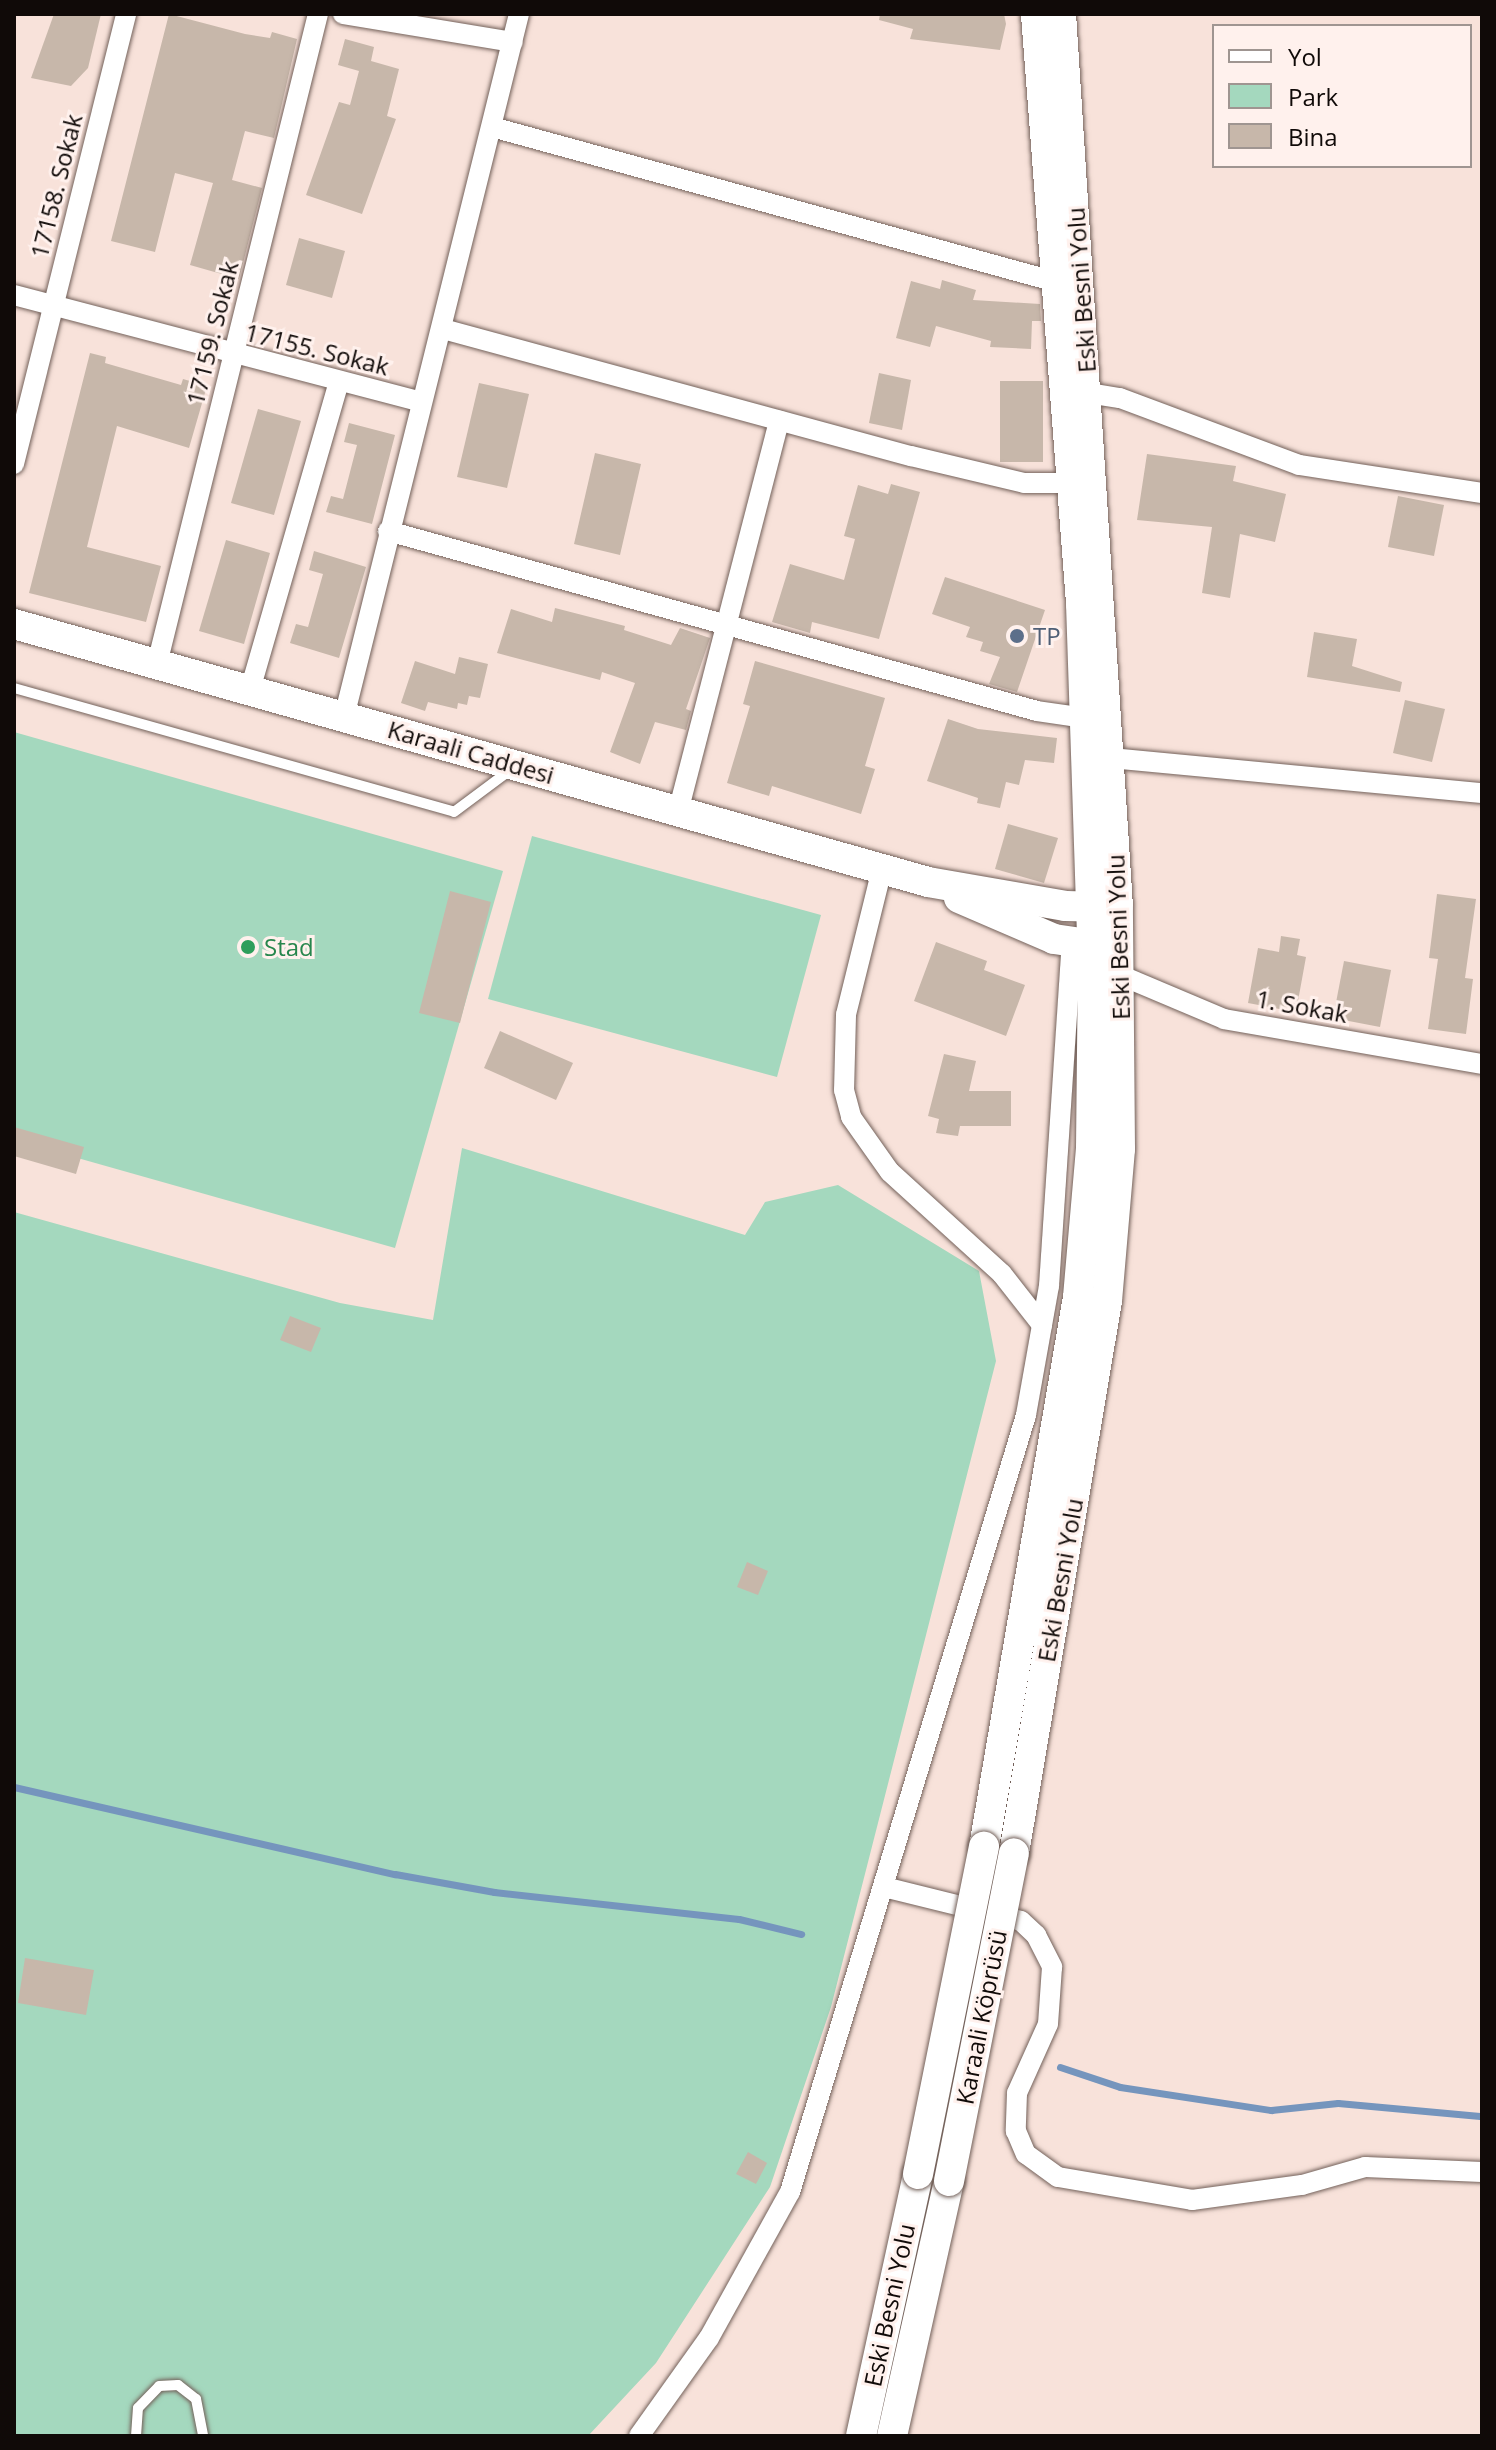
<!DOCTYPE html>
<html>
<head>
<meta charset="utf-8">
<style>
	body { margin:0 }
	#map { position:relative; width:1496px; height:2450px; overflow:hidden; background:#f8e2da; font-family:"Open Sans",sans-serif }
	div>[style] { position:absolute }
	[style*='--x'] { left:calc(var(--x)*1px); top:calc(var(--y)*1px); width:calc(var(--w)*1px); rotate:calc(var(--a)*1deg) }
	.green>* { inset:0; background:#a4d8be }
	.stream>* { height:7px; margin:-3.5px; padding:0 3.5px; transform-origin:3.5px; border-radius:3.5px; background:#7595bd }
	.building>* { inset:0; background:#c7b7aa }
	.roads { filter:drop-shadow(0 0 2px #73615a) drop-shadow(0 0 2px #73615a) }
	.service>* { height:10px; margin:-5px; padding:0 5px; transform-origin:5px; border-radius:5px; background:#fff }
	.minor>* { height:20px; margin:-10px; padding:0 10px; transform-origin:10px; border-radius:10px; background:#fff }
	.secondary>* { height:30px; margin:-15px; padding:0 15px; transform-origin:15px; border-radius:15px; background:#fff }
	.bridges { filter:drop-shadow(0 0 2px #73615a) drop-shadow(0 0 2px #73615a) }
	.secondary-bridge>* { height:30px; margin:-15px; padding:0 15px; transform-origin:15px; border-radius:15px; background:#fff }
	.dots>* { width:22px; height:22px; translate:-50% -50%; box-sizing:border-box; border:4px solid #fff1ed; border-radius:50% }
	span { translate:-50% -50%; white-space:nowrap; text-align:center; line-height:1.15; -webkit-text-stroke:6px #fff1ed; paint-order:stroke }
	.street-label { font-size:24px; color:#100a08 }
	.service-label { font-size:24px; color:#4e5e75 }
	.left { translate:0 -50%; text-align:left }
	.leisure-label { font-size:24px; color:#27864d }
	.frame { position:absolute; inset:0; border:16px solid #100a08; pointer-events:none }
	.legend { position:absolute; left:1212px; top:24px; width:260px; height:144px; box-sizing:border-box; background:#fff1ed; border:2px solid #9f9591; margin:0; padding:10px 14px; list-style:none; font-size:24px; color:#100a08 }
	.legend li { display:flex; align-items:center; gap:16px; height:40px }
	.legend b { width:40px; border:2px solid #9f9591 }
</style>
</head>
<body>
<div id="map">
	<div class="green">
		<div style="clip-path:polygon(14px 732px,503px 871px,395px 1248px,14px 1140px)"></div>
		<div style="clip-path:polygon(532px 836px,821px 915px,777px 1077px,488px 999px)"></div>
		<div style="clip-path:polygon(462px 1148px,745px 1235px,765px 1202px,838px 1185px,979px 1271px,996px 1361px,831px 2007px,770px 2187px,656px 2363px,588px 2436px,14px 2436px,14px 1212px,340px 1303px,433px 1320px)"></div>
	</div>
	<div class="stream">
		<div style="--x:14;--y:1787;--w:391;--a:12.9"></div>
		<div style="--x:395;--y:1874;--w:101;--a:10.3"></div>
		<div style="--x:494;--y:1892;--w:246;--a:6.3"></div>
		<div style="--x:739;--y:1919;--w:64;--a:13.6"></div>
		<div style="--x:1060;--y:2067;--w:63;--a:18.4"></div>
		<div style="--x:1120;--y:2087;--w:153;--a:8.7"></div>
		<div style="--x:1271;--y:2110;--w:67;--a:-6"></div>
		<div style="--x:1338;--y:2103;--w:145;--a:5.2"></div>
	</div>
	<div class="building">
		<div style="clip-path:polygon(54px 14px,101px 14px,88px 68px,71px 86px,31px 78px)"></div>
		<div style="clip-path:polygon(169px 14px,245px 34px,270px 38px,272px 32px,297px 39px,274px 138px,245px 131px,232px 180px,262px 188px,239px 279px,190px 265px,213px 183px,175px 173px,155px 252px,111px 241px)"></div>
		<div style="clip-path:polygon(880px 14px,1004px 14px,1006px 24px,1000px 50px,910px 39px,913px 29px,879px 20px)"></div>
		<div style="clip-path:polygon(345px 39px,374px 47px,371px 61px,399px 69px,387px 116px,396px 119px,362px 214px,306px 195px,339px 102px,350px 105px,359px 71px,338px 65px)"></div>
		<div style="clip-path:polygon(299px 238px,345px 251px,332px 298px,286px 285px)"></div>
		<div style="clip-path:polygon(942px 280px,976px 290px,973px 300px,1040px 304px,1041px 321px,1032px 321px,1031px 349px,990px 347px,991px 341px,936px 326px,930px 347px,896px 338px,911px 281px,940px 289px)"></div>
		<div style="clip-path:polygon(90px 353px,106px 357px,105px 363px,181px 385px,183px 379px,207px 386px,189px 448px,117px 426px,87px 547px,161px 566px,146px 622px,29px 593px)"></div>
		<div style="clip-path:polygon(879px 373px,911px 380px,902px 430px,869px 423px)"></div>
		<div style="clip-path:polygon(1000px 381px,1043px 381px,1043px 462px,1000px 462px)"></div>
		<div style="clip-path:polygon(479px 383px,529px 394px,507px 488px,457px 477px)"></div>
		<div style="clip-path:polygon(258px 409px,301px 421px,274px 515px,231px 503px)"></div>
		<div style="clip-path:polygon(349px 423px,395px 435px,372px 524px,326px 512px,331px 496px,343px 499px,357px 445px,344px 442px)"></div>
		<div style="clip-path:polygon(595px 453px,641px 464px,620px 555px,574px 544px)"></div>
		<div style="clip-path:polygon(1147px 454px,1236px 466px,1233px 481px,1286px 494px,1275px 542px,1240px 534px,1230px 598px,1202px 593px,1212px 527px,1137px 520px)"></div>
		<div style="clip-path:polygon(891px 484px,920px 492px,879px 639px,812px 622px,810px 633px,772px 622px,790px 564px,844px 580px,855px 539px,844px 536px,858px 485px,888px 494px)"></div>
		<div style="clip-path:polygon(1398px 496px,1444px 505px,1434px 556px,1388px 547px)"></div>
		<div style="clip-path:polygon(226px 540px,270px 553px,244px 644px,199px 631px)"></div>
		<div style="clip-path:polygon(314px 551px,366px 567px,339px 658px,290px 643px,296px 624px,308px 627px,323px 574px,309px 570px)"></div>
		<div style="clip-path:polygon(945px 577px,1045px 610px,1017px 692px,989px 684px,1000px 657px,980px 651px,983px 642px,966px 637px,970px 627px,932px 614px)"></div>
		<div style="clip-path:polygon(555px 608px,625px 626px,624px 630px,671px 645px,680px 628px,710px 638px,686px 709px,691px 711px,686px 730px,655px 722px,640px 764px,610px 752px,635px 683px,602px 672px,600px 680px,497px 653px,511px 609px,552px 622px)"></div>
		<div style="clip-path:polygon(1314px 632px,1357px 639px,1352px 666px,1402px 682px,1400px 692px,1307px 677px)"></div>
		<div style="clip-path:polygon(459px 657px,488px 664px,480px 698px,469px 696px,467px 705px,458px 703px,457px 709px,428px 702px,425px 711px,401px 703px,415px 661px,455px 674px)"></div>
		<div style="clip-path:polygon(755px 661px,885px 698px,865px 766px,875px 769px,861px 814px,772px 786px,769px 796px,727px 783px,750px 706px,743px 704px)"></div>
		<div style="clip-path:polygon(1405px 700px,1445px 709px,1432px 762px,1393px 753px)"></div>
		<div style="clip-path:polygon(948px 719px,978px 729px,1057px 738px,1054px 763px,1025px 760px,1019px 785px,1006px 782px,1000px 808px,977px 803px,978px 798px,927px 781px)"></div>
		<div style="clip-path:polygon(1008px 824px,1058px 838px,1044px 883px,995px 869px)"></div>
		<div style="clip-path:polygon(450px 891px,491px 902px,460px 1023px,419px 1013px)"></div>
		<div style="clip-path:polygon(1437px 894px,1476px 899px,1465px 978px,1473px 979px,1466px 1034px,1428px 1029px,1438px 959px,1429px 958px)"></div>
		<div style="clip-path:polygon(1281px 936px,1300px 939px,1297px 955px,1306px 957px,1296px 1012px,1248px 1003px,1258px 948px,1279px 952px)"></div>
		<div style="clip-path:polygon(936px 942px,987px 961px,984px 970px,1025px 985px,1006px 1036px,914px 1001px)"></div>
		<div style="clip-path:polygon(1344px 961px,1391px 970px,1380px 1027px,1333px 1018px)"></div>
		<div style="clip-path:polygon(500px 1031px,573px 1063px,556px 1100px,484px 1068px)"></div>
		<div style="clip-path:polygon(944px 1054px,976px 1061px,969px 1091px,1011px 1091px,1011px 1126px,960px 1126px,958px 1136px,936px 1133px,939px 1119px,928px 1116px)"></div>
		<div style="clip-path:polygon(14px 1127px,84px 1147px,76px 1174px,14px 1156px)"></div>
		<div style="clip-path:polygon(290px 1316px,321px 1328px,311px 1352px,280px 1340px)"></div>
		<div style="clip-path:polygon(747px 1562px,768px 1571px,758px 1595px,737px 1587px)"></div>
		<div style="clip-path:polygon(25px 1958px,94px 1970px,86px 2015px,18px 2003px)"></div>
		<div style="clip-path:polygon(748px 2152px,767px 2163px,756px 2184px,736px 2174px)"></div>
	</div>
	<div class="roads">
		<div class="service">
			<div style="--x:14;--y:688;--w:457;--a:15.7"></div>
			<div style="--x:454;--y:812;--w:69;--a:-36.7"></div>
			<div style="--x:136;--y:2436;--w:28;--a:-86"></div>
			<div style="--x:138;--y:2408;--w:30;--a:-46"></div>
			<div style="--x:159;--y:2386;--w:19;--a:-3"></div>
			<div style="--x:178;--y:2385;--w:23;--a:38"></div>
			<div style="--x:196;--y:2399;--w:38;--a:79"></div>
		</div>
		<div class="minor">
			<div style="--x:343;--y:14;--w:172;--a:9.4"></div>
			<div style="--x:492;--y:127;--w:589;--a:15.36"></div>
			<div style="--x:14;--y:295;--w:421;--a:14.7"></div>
			<div style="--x:443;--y:329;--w:485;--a:15.2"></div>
			<div style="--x:911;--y:456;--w:116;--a:13.4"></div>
			<div style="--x:1024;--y:483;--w:47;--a:0"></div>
			<div style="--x:1088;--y:393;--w:32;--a:9"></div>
			<div style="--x:1120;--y:398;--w:191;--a:20.5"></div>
			<div style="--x:1299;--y:465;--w:185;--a:8.7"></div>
			<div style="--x:14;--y:464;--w:464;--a:-76"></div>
			<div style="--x:388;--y:531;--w:673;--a:15.5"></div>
			<div style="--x:1037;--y:711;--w:49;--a:8.3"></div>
			<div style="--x:157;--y:664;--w:670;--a:-76.09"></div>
			<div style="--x:250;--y:690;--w:321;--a:-73.9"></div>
			<div style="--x:344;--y:717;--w:724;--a:-76.02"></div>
			<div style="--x:1110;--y:758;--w:374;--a:5.4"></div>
			<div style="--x:679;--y:808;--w:400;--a:-75.5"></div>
			<div style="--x:882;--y:869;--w:150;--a:103.9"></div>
			<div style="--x:846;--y:1015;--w:75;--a:91.5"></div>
			<div style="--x:844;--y:1090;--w:28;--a:75"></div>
			<div style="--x:851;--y:1117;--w:67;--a:54.7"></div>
			<div style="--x:890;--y:1172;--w:151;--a:42.3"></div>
			<div style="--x:1002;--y:1274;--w:65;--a:51.9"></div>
			<div style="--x:1120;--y:975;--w:113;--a:22.9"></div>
			<div style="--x:1224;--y:1019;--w:262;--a:9.9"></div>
			<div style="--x:884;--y:1887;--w:141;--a:13.9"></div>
			<div style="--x:1021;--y:1921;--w:21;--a:43"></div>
			<div style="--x:1036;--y:1935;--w:36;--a:63"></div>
			<div style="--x:1052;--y:1967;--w:57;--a:94"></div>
			<div style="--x:1048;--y:2024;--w:76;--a:114.2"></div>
			<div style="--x:1017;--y:2093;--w:38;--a:92"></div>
			<div style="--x:1016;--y:2131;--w:25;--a:67"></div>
			<div style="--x:1026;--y:2154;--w:39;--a:36"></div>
			<div style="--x:1058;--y:2177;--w:136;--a:9.7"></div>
			<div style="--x:1192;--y:2200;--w:111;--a:-7.8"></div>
			<div style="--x:1302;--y:2185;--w:66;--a:-15.9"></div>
			<div style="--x:1365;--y:2167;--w:117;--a:2.4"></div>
			<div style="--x:639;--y:2436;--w:120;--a:-54.5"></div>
			<div style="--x:709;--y:2338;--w:167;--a:-61"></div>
			<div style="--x:790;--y:2192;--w:812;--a:-73.1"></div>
			<div style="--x:1026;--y:1415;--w:131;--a:-79.9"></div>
			<div style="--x:1049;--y:1286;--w:345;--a:-86.2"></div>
		</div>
		<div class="secondary">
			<div style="--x:14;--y:624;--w:950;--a:15.76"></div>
			<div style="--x:928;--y:882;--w:139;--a:9.9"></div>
			<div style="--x:1065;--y:906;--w:43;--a:1.3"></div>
			<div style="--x:959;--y:898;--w:103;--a:23.3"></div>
			<div style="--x:1054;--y:939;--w:56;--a:8.3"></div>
			<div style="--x:984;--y:1847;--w:558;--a:-80.3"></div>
			<div style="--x:1078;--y:1297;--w:150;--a:-85"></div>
			<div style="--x:1091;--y:1148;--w:183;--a:-89.4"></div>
			<div style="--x:1093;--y:965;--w:362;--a:-91.9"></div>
			<div style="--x:1081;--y:603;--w:591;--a:-94.37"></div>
			<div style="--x:1014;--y:1853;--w:560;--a:-80.44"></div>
			<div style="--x:1107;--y:1301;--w:153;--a:-85.1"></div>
			<div style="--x:1120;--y:1149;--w:242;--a:-90.5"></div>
			<div style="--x:1118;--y:907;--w:895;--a:-93.65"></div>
			<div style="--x:861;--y:2436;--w:268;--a:-77.7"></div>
			<div style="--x:892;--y:2436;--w:261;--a:-77.4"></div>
		</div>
	</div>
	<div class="bridges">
		<div class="secondary-bridge">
			<div style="--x:918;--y:2174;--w:334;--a:-78.6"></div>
			<div style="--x:949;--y:2181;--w:334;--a:-78.8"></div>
		</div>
	</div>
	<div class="dots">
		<div style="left:1017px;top:636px;background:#5c6f8a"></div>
		<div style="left:248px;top:947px;background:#2e9e5b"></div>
	</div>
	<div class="street-label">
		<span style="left:56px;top:186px;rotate:-76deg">17158. Sokak</span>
		<span style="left:1081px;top:290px;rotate:-94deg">Eski Besni Yolu</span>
		<span style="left:212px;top:333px;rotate:-76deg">17159. Sokak</span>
		<span style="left:317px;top:349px;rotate:14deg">17155. Sokak</span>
		<span style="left:471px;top:752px;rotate:16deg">Karaali Caddesi</span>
		<span style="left:1118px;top:937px;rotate:-92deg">Eski Besni Yolu</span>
		<span style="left:1302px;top:1006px;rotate:10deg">1. Sokak</span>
		<span style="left:1060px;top:1580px;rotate:-80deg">Eski Besni Yolu</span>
		<span style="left:981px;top:2017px;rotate:-79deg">Karaali Köprüsü</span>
		<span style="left:889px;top:2305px;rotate:-78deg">Eski Besni Yolu</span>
	</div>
	<div class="service-label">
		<span class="left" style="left:1033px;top:636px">TP</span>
	</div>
	<div class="leisure-label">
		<span class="left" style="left:264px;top:947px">Stad</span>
	</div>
	<div class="frame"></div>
	<ul class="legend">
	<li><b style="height:10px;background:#fff"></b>Yol</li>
	<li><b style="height:22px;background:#a4d8be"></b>Park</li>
	<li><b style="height:22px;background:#c7b7aa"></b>Bina</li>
	</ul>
</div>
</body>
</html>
